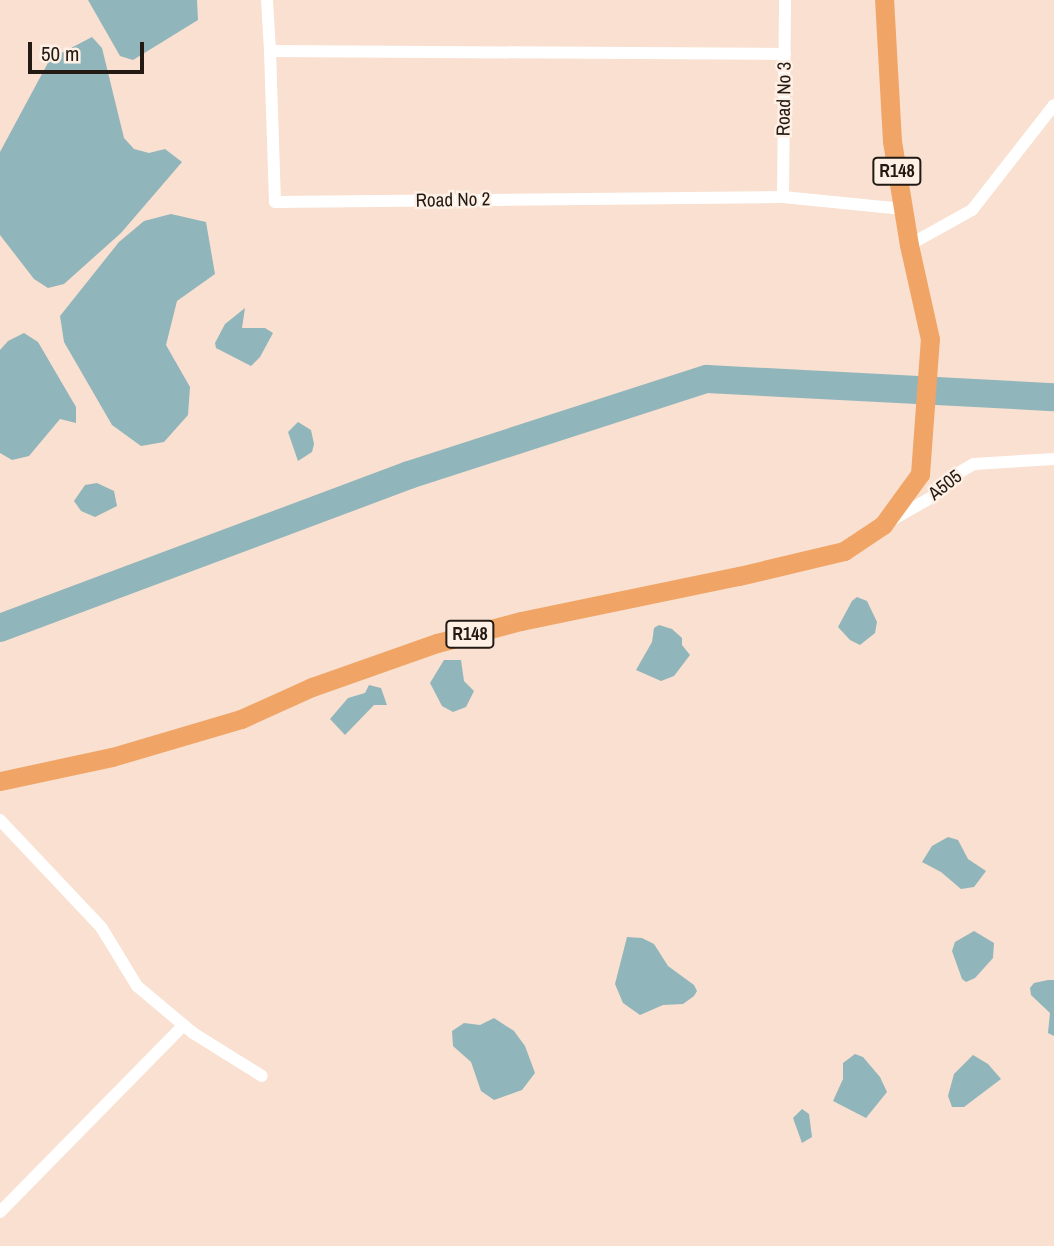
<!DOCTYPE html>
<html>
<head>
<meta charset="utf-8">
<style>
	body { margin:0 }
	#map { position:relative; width:1054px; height:1246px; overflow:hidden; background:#f9e0d0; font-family:"Archivo Narrow",sans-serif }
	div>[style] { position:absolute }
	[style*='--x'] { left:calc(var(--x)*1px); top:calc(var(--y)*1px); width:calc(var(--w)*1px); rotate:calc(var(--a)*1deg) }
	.water>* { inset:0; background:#90b5bb }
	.river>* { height:28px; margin:-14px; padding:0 14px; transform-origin:14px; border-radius:14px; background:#90b5bb }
	.minor>* { height:12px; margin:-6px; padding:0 6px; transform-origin:6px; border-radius:6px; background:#fff }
	.primary>* { height:19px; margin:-9.5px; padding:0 9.5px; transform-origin:9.5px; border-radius:9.5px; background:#f0a566 }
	span { translate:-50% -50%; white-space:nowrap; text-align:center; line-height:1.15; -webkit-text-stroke:5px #fff0e6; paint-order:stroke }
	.shield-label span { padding:2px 5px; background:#fff0e6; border:2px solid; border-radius:5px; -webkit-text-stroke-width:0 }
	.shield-label { font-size:18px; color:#231a14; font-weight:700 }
	.street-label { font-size:19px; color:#231a14 }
	.scale { position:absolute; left:28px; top:42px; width:116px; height:32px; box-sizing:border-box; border:4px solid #231a14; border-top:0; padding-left:9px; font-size:21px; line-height:24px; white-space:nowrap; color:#231a14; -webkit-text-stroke:5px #fff0e6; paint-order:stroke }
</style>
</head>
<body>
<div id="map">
	<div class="water">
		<div style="clip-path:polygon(88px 0,197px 0,198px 20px,133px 60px,120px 56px)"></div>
		<div style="clip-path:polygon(92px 37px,102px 48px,124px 138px,134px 149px,149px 153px,165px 149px,182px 162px,121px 233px,64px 284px,48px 288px,34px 279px,0 235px,0 152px,50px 59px)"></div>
		<div style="clip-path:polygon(171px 214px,206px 222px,215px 274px,177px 301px,166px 345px,190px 387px,188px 415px,164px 442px,141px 446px,112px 425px,64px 342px,60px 316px,119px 242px,144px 221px)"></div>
		<div style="clip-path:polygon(245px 308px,242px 328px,265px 328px,273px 333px,260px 357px,251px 366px,216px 348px,215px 343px,225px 324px)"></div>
		<div style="clip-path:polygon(24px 333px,38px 342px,76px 407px,76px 423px,60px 419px,29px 456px,12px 460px,0 453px,0 350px,8px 341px)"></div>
		<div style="clip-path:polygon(298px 422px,311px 430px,314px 444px,312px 452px,298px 461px,288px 432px)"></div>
		<div style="clip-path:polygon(97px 483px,114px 491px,117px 506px,95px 517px,81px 511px,74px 501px,85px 485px)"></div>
		<div style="clip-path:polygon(857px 597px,867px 601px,877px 622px,875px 633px,860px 645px,850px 640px,838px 627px,852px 601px)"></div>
		<div style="clip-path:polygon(659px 625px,672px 629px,682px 638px,682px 645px,690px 655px,674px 676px,661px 681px,636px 670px,652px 642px,654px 628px)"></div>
		<div style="clip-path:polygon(444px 660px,461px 660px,464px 681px,474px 691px,466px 707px,453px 712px,442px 706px,430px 683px)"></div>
		<div style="clip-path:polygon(369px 685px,381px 688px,387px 705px,374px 705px,345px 735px,330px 719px,348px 698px,365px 693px)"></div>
		<div style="clip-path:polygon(948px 837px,958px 840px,968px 859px,986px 871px,974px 887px,961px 889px,941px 872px,922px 862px,932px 846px)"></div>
		<div style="clip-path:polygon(974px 931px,994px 943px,993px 958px,975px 978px,966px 982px,962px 979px,952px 951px,955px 942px)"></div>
		<div style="clip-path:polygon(627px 937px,642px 938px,654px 944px,668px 966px,694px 985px,697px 991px,694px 996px,683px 1004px,663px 1005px,640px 1015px,623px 1003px,615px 984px)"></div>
		<div style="clip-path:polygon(1048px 980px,1054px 980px,1054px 1036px,1048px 1033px,1050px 1013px,1031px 995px,1030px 988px,1034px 983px)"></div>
		<div style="clip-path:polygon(494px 1018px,514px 1031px,525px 1046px,535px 1073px,522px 1090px,494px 1100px,481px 1091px,471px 1062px,453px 1046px,452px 1031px,464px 1023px,480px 1025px)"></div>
		<div style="clip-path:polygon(855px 1054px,863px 1057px,880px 1077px,887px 1092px,866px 1118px,833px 1101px,843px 1079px,843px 1063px)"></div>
		<div style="clip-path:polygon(973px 1055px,988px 1064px,1001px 1079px,964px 1107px,952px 1107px,948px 1096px,954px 1074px)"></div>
		<div style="clip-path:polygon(802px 1109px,809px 1114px,812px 1137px,802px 1143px,793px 1118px)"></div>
	</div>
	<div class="river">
		<div style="--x:0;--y:628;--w:437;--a:-20.5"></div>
		<div style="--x:409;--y:475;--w:313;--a:-17.9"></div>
		<div style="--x:707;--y:379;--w:347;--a:3"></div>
	</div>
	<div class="minor">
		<div style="--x:267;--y:0;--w:51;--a:86.6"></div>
		<div style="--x:270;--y:51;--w:515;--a:0.33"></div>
		<div style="--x:270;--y:51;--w:151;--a:88.1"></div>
		<div style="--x:275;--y:202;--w:508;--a:-0.56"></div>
		<div style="--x:783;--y:197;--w:121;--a:5.7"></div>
		<div style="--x:783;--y:197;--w:197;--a:-89.4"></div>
		<div style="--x:909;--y:245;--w:72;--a:-29.1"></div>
		<div style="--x:972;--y:210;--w:133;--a:-52"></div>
		<div style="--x:890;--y:521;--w:48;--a:-29.7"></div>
		<div style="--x:932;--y:497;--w:30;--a:-45"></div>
		<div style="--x:953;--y:476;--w:24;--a:-30"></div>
		<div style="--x:974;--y:464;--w:80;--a:-3.6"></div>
		<div style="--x:0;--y:820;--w:147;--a:46.7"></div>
		<div style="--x:101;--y:927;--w:69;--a:58.6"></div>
		<div style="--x:137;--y:986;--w:73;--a:40"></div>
		<div style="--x:193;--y:1033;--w:81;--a:31.9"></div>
		<div style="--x:0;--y:1212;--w:262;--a:-45.5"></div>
	</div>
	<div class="primary">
		<div style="--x:0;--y:781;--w:115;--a:-12.1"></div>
		<div style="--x:112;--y:757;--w:134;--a:-16.4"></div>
		<div style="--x:241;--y:719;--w:78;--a:-24.3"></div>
		<div style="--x:312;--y:687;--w:133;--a:-19.4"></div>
		<div style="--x:437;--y:643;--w:87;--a:-14.7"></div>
		<div style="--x:521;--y:621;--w:223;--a:-11.7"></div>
		<div style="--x:739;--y:576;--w:108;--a:-13.4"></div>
		<div style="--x:844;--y:551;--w:47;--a:-33.7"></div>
		<div style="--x:883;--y:525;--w:63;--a:-54"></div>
		<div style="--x:920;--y:474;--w:135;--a:-85.8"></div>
		<div style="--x:930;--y:339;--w:96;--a:-102.6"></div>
		<div style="--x:909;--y:245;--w:105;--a:-99.3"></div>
		<div style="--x:892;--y:141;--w:141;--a:-93.2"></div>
	</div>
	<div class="shield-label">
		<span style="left:897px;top:171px">R148</span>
		<span style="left:470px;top:634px">R148</span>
	</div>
	<div class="street-label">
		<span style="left:784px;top:99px;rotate:-89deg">Road No 3</span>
		<span style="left:453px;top:200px;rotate:-1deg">Road No 2</span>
		<span style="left:945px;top:485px;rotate:-38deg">A505</span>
	</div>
	<div class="scale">50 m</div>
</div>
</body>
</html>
